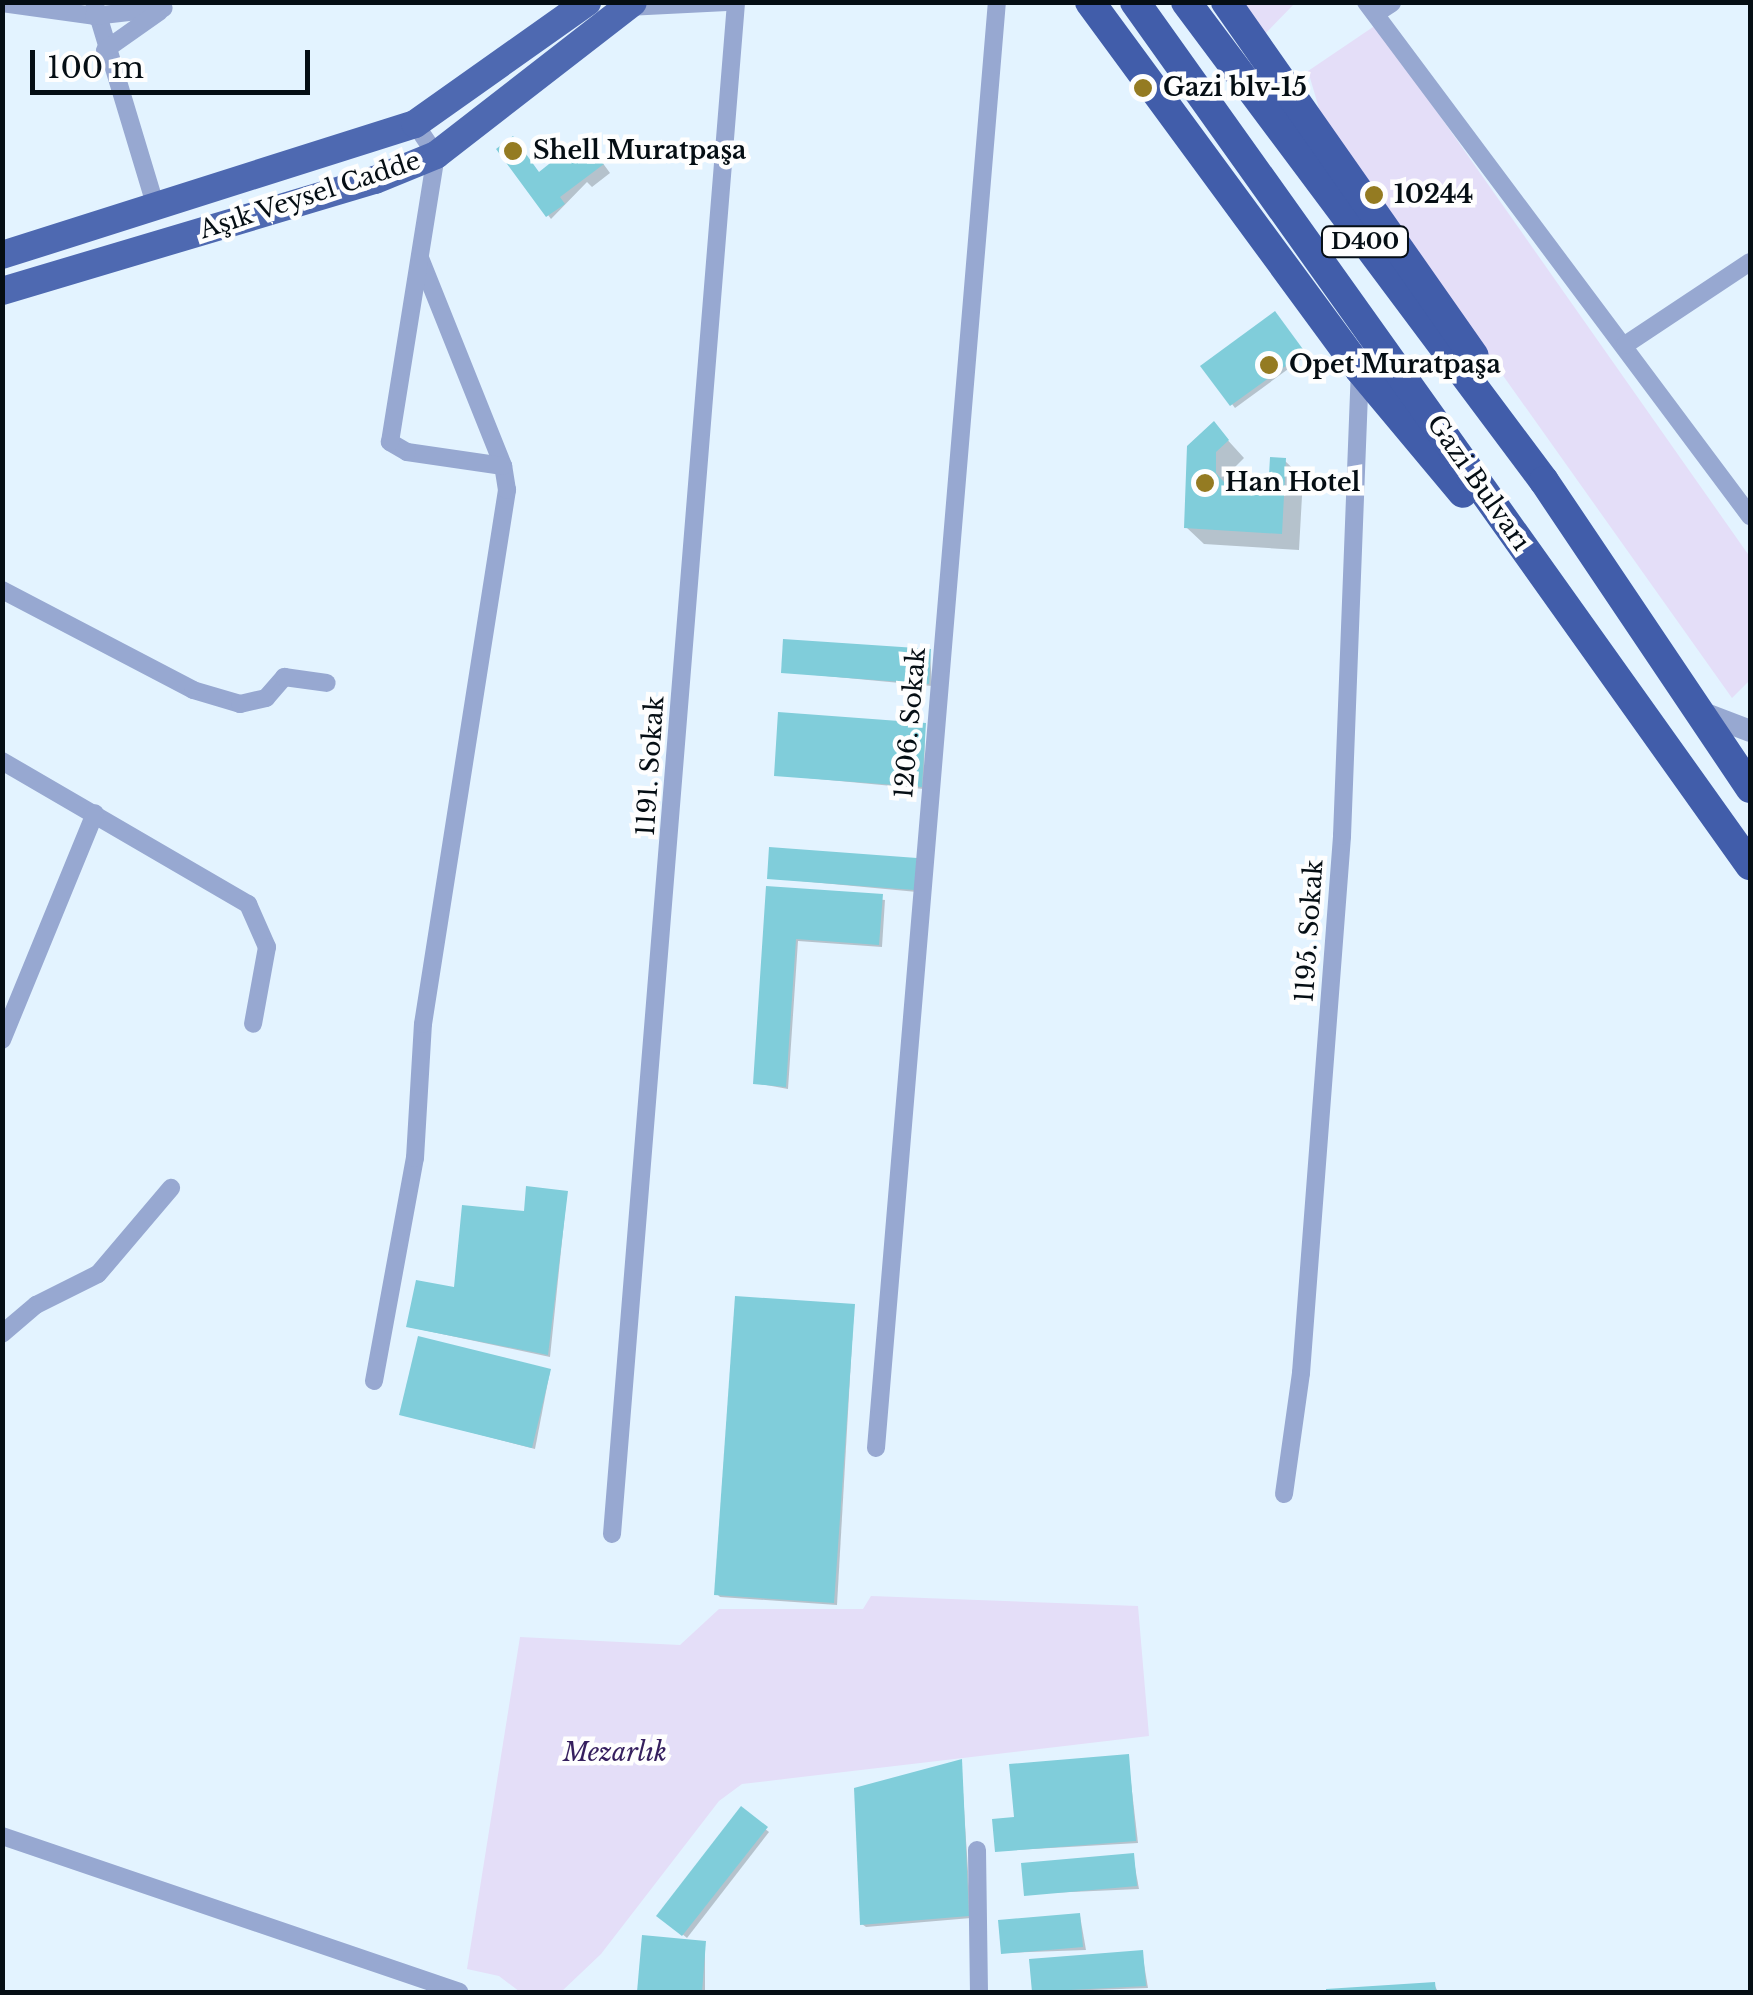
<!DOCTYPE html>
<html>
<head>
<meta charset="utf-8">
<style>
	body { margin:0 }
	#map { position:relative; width:1753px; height:1995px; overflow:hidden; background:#e3f3ff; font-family:"Libre Baskerville",serif }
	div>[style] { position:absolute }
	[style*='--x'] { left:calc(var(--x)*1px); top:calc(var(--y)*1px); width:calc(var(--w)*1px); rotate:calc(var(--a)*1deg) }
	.green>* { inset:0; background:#e4def8 }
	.shadow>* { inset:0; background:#0003 }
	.building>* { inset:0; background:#80cdda }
	.minor>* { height:18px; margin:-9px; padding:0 9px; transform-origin:9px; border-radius:9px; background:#97a8d1 }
	.tertiary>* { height:22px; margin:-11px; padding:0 11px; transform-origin:11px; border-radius:11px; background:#97a8d1 }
	.primary>* { height:28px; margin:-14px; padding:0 14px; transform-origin:14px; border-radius:14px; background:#4e69b1 }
	.trunk>* { height:30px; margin:-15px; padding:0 15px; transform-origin:15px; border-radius:15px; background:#415daa }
	.dots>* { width:28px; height:28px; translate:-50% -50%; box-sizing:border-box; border:5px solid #fefefe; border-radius:50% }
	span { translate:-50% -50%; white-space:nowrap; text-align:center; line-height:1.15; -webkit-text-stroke:9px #fefefe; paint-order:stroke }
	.shield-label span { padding:2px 8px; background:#fefefe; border:2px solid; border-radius:8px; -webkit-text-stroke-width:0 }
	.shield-label { font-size:22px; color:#050e14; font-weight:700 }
	.poi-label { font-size:25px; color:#050e14; font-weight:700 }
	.left { translate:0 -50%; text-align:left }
	.street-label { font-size:25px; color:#050e14 }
	.park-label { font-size:25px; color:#351f5e; font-style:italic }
	.frame { position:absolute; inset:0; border:5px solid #050e14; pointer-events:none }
	.scale { position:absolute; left:30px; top:50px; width:280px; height:45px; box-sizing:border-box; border:5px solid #050e14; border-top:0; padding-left:12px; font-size:30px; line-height:35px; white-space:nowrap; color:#050e14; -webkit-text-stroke:8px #fefefe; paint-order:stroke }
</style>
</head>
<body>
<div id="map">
	<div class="green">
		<div style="clip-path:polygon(1241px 3px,1295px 3px,1263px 36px)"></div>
		<div style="clip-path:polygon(1376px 25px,1750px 557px,1750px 680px,1732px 698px,1323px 122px,1308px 71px)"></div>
		<div style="clip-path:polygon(871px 1596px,1138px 1606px,1149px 1736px,742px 1784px,719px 1801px,601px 1954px,561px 1992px,520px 1992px,499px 1976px,467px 1969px,520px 1637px,680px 1645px,719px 1609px,863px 1609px)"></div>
	</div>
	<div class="shadow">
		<div style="clip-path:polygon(591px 147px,610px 173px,592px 187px,587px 182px,551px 219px,499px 149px,540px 174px)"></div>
		<div style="clip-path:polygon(1278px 318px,1306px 356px,1235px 408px,1232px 404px)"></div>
		<div style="clip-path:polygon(1214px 425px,1244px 458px,1233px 469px,1232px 493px,1253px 493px,1285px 461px,1303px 478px,1299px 550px,1204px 544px,1186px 527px)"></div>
		<div style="clip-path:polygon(930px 652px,932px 686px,783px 672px)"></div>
		<div style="clip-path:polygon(925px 725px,924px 789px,776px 775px)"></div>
		<div style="clip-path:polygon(916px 860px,917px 892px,769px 878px)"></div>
		<div style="clip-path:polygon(769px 888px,885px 900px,882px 947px,798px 941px,788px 1089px,755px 1083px)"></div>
		<div style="clip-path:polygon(567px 1193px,550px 1357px,409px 1327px,456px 1290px,526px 1214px)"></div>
		<div style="clip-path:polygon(854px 1307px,837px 1605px,720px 1597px,717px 1594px)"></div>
		<div style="clip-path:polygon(550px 1371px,535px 1449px,401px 1414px)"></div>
		<div style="clip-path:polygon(1128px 1757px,1138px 1843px,998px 1851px,1016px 1819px)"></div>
		<div style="clip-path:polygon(961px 1761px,971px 1918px,866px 1927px,862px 1924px)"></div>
		<div style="clip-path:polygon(741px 1810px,769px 1832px,687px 1938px,659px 1915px)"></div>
		<div style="clip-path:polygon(1133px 1856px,1139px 1889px,1026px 1894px)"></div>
		<div style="clip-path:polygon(1080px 1916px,1086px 1950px,1003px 1953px)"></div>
		<div style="clip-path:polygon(644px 1938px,705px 1943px,705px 1992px,640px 1992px)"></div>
		<div style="clip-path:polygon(1142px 1952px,1148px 1988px,1035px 1992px,1032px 1962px)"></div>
		<div style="clip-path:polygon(1434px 1984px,1438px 1992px,1329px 1992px,1328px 1991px)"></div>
	</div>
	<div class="building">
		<div style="clip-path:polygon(513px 136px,539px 172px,584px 136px,604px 164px,560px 197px,565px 204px,546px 217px,496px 149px)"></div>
		<div style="clip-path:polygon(1275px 311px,1305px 352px,1230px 406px,1200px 366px)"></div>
		<div style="clip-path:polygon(1214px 421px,1229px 440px,1216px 452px,1216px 473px,1231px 490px,1252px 491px,1269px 475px,1270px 457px,1286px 458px,1282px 534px,1184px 528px,1187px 446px)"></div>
		<div style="clip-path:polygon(783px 639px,931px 649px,929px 684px,781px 673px)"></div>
		<div style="clip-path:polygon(778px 712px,926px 723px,922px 787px,774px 776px)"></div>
		<div style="clip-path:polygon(769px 847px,917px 858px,915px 890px,767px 879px)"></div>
		<div style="clip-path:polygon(766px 886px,883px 894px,879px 945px,796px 939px,786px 1087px,753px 1084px)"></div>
		<div style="clip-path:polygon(526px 1186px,568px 1191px,548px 1355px,406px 1327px,416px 1280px,454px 1287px,462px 1205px,524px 1211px)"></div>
		<div style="clip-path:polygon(735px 1296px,855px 1304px,834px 1603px,714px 1595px)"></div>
		<div style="clip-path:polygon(418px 1336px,551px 1369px,532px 1448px,399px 1415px)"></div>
		<div style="clip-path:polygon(1129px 1754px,1136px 1841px,995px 1852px,992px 1819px,1014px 1817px,1009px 1764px)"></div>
		<div style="clip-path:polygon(962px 1759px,969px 1916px,860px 1925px,854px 1788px)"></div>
		<div style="clip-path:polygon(741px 1806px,768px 1827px,682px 1936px,656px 1916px)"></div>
		<div style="clip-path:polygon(1134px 1853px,1137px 1886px,1024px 1896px,1021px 1863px)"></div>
		<div style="clip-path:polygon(1080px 1913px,1083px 1947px,1001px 1954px,998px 1920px)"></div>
		<div style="clip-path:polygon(642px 1935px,706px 1941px,702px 1992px,637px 1992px)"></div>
		<div style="clip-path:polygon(1143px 1950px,1146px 1986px,1032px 1992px,1029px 1959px)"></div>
		<div style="clip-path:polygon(1435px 1982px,1436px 1992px,1326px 1992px,1326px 1989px)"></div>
	</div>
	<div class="minor">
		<div style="--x:94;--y:2;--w:215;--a:73.2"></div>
		<div style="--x:1366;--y:2;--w:642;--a:53.24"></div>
		<div style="--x:2;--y:3;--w:93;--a:8"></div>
		<div style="--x:94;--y:16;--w:70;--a:-6.5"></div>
		<div style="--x:627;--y:7;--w:100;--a:-2.9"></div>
		<div style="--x:105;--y:50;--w:67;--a:-35.3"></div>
		<div style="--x:420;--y:258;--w:224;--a:68.2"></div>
		<div style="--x:1625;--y:345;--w:150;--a:-33.6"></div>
		<div style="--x:2;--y:590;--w:216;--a:27.6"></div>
		<div style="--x:193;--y:690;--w:49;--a:16.6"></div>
		<div style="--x:240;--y:704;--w:27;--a:-13"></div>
		<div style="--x:266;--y:698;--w:28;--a:-49"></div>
		<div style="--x:284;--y:677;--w:43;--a:7.9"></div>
		<div style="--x:2;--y:761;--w:285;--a:30.2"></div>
		<div style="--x:248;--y:904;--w:47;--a:66.2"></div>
		<div style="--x:267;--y:947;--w:78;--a:100.3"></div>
		<div style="--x:2;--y:1040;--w:245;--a:-67.7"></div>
		<div style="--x:2;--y:1334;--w:45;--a:-40.5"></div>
		<div style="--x:36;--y:1305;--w:69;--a:-26.6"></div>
		<div style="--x:98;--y:1274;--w:113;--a:-49.7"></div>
		<div style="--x:374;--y:1381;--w:227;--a:-79.6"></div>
		<div style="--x:415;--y:1158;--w:134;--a:-86.6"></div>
		<div style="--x:423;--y:1024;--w:541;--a:-81.06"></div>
		<div style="--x:507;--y:490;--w:24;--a:-99"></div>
		<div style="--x:503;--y:466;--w:97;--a:-171.7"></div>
		<div style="--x:407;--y:452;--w:20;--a:-150"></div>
		<div style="--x:390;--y:442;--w:291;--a:-80.9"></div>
		<div style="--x:436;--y:155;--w:37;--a:-124"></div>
		<div style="--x:876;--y:1448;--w:1451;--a:-85.22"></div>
		<div style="--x:1284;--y:1494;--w:122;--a:-82"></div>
		<div style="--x:1301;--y:1373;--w:539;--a:-85.63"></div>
		<div style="--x:1342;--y:836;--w:466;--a:-87.8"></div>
		<div style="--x:612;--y:1534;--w:1537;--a:-85.37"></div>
		<div style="--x:2;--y:1836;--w:483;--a:18.8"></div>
		<div style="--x:977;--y:1850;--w:142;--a:89.2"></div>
	</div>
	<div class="tertiary">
		<div style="--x:1376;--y:11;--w:17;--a:-33"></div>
		<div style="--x:1698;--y:711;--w:56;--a:21"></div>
	</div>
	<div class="primary">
		<div style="--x:2;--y:255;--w:433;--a:-17.6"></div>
		<div style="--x:415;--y:124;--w:211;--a:-35.3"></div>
		<div style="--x:2;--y:291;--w:389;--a:-16.6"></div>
		<div style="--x:375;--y:180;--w:66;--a:-22.3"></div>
		<div style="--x:436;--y:155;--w:249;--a:-37.8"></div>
	</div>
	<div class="trunk">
		<div style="--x:1090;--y:2;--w:456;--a:53.7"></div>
		<div style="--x:1360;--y:370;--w:160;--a:50.1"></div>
		<div style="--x:1135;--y:2;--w:1060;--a:54.53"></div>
		<div style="--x:1186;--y:2;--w:598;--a:53.23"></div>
		<div style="--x:1544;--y:481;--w:370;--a:56.1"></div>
		<div style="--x:1226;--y:2;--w:432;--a:55"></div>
	</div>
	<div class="dots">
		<div style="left:1143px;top:88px;background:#947b22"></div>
		<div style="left:513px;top:151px;background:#947b22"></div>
		<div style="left:1374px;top:195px;background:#947b22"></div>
		<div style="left:1269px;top:365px;background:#947b22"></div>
		<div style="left:1205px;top:483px;background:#947b22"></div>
	</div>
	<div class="shield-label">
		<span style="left:1365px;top:242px">D400</span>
	</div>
	<div class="poi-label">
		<span class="left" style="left:1163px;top:88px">Gazi blv-15</span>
		<span class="left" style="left:533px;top:151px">Shell Muratpaşa</span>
		<span class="left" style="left:1394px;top:195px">10244</span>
		<span class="left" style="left:1289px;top:365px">Opet Muratpaşa</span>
		<span class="left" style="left:1225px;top:483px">Han Hotel</span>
	</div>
	<div class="street-label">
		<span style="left:310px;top:196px;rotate:-18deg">Aşık Veysel Cadde</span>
		<span style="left:1478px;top:483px;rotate:55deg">Gazi Bulvarı</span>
		<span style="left:911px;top:723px;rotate:-85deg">1206. Sokak</span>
		<span style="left:651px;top:766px;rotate:-86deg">1191. Sokak</span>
		<span style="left:1310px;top:931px;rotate:-86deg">1195. Sokak</span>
	</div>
	<div class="park-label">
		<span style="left:615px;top:1753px">Mezarlık</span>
	</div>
	<div class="frame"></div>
	<div class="scale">100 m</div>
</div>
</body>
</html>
